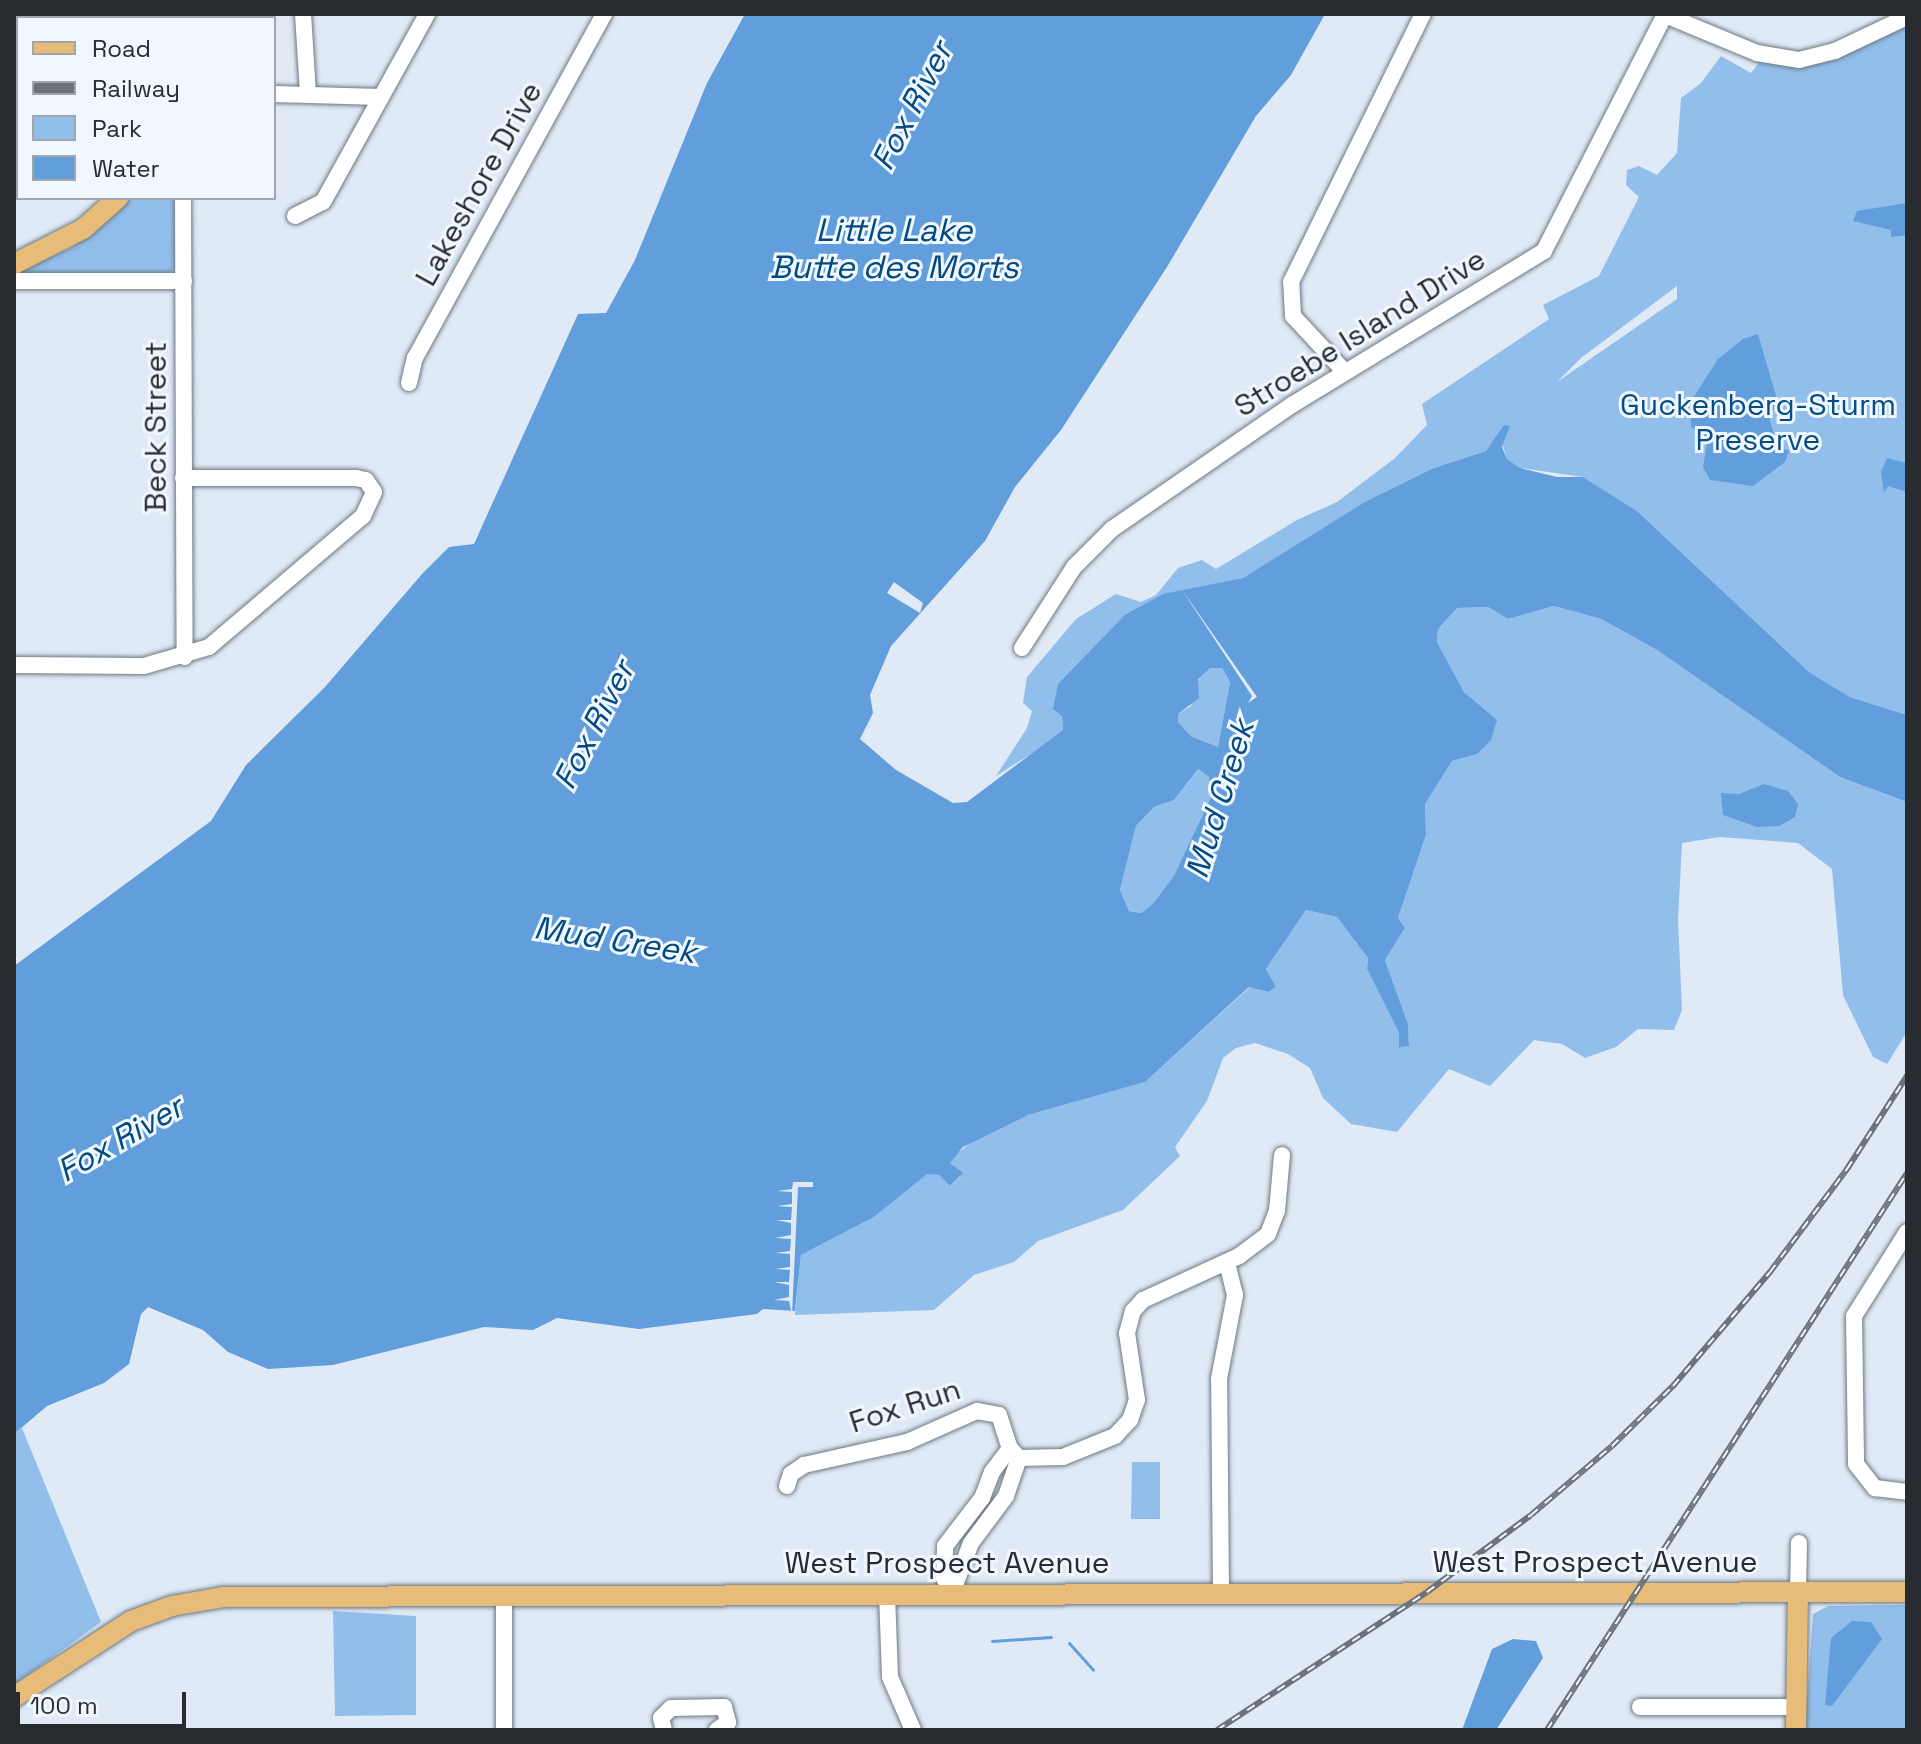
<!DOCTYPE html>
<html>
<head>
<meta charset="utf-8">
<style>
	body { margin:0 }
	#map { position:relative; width:1921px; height:1744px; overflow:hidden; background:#dfeaf6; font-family:"Space Grotesk",sans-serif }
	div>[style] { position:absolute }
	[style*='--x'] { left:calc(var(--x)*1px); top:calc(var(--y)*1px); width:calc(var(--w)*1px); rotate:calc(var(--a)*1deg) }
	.green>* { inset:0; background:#92beec }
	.water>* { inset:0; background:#619edb }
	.pier>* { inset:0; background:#dfeaf6 }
	.stream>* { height:3px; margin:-1.5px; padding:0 1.5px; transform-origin:1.5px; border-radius:1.5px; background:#619edb }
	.roads { filter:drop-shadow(0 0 2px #6e7882) drop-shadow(0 0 2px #6e7882) }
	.minor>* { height:16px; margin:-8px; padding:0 8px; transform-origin:8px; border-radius:8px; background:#fff }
	.major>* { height:20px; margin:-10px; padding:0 10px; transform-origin:10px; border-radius:10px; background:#e7bc78 }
	.rail>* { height:6px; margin-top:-3px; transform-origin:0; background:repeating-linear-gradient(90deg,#f0f7fe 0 9px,#6c737a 0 18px); box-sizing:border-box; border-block:2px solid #6c737a }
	span { translate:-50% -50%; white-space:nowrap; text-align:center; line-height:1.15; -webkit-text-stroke:6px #f0f7fe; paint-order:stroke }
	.street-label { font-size:30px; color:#282c30 }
	.park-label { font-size:30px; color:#064c85 }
	.water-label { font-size:32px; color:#014981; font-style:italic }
	.frame { position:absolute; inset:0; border:16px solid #282c30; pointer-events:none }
	.legend { position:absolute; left:16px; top:16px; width:260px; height:184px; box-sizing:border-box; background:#f0f7fe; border:2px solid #a0a6ac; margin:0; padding:10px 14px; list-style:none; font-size:24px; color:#282c30 }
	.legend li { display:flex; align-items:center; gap:16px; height:40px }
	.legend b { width:40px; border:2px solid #a0a6ac }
	.scale { position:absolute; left:16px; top:1692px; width:170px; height:36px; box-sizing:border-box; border:4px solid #282c30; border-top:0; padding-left:10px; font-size:24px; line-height:28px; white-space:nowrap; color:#282c30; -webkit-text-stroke:6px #f0f7fe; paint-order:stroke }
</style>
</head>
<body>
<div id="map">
	<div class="green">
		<div style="clip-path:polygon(evenodd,1907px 24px,1907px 715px,1850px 697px,1809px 672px,1637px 511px,1583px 477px,1520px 468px,1507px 459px,1500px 437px,1486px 451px,1434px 468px,1243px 578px,1205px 587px,1062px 716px,1063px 730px,1053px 740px,996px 776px,1027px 728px,1032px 711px,1023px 703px,1027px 677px,1076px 619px,1116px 594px,1141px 602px,1156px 595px,1178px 568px,1202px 560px,1216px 569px,1297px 520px,1337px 502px,1395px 458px,1427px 425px,1422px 404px,1549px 319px,1543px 305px,1599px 276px,1639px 197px,1626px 185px,1627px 170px,1639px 166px,1657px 175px,1677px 153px,1681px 98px,1701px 83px,1721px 56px,1751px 73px,1760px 61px,1810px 65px,1907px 24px,1677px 286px,1677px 299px,1557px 382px,1581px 358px,1677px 286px)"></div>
		<div style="clip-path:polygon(131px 198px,177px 198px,176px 267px,170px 273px,14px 273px,71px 248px)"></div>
		<div style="clip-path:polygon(1554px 606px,1601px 619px,1657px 650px,1840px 777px,1907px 802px,1907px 1032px,1887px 1064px,1873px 1057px,1843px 995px,1832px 869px,1798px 843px,1720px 837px,1682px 843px,1678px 920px,1682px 1010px,1674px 1030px,1638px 1029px,1616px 1047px,1585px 1058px,1562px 1044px,1534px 1040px,1490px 1086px,1449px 1069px,1397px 1132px,1351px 1124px,1323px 1098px,1310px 1068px,1288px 1054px,1255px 1043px,1236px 1048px,1223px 1058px,1207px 1101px,1175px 1147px,1180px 1156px,1123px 1210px,1038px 1241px,1014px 1262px,974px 1275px,934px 1310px,795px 1315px,801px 1255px,874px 1217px,927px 1173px,939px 1175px,950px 1186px,961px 1176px,951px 1168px,951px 1158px,976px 1139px,1028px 1115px,1145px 1082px,1250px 987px,1267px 992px,1276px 987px,1266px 969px,1306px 910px,1337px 917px,1368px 958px,1367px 969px,1399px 1033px,1399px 1048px,1409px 1046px,1408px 1024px,1385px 960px,1405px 928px,1398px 918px,1426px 835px,1425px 804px,1452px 761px,1476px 754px,1487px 712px,1464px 692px,1437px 642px,1438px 629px,1457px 608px,1488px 607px,1508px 619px)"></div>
		<div style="clip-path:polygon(1210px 668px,1222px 668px,1230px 682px,1218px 748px,1192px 737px,1178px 722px,1178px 714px,1191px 706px,1201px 671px)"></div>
		<div style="clip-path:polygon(1198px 769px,1209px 777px,1211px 797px,1174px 877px,1154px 904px,1141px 913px,1129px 911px,1120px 890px,1136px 826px,1154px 807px,1174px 800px)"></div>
		<div style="clip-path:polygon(22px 1428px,101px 1622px,14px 1685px,14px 1434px)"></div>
		<div style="clip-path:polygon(1132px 1462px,1160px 1462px,1160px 1519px,1131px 1519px)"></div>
		<div style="clip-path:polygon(1907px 1605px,1907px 1730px,1805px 1730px,1813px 1614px,1828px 1606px)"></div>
		<div style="clip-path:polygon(333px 1611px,416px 1616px,416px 1715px,335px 1716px)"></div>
	</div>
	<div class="water">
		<div style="clip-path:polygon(evenodd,745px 14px,1325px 14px,1291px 75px,1256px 116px,1167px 267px,1061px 430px,1015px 487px,985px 541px,891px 646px,870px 695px,873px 713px,860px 739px,896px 770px,953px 803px,967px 802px,1063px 730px,1062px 716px,1053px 709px,1058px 684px,1125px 615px,1163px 594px,1243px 578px,1365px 502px,1434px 468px,1486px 451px,1504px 425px,1510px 426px,1502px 447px,1507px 459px,1520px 468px,1557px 477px,1583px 477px,1637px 511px,1809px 672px,1850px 697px,1907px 715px,1907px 802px,1840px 777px,1657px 650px,1601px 619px,1554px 606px,1508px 619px,1488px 607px,1457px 608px,1438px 629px,1437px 642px,1464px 692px,1497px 720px,1491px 740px,1477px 754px,1452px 761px,1425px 804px,1426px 835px,1398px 918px,1405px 928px,1385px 960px,1408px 1024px,1409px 1046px,1399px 1048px,1399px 1033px,1367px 969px,1368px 958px,1337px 917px,1306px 910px,1266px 969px,1276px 987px,1268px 992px,1249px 987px,1145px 1082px,1028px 1115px,963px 1147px,950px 1163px,963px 1173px,950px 1186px,939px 1175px,927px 1174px,874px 1217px,801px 1255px,795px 1311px,763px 1309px,757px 1314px,639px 1329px,557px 1318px,533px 1330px,484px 1327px,333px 1365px,268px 1369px,228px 1352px,203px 1330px,148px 1307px,141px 1314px,129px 1364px,104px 1383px,47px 1406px,14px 1434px,14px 966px,211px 821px,246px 765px,325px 687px,422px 574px,449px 547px,474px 544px,578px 314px,606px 313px,635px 260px,707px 83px,745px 14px,1210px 668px,1222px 668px,1230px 682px,1218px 747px,1192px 737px,1178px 722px,1178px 714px,1199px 698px,1198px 679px,1210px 668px,745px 14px,1198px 769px,1209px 777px,1211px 797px,1174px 876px,1153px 904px,1141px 913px,1129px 911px,1120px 890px,1136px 826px,1154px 807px,1174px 800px,1198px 769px)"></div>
		<div style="clip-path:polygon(1907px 203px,1907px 235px,1891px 237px,1891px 230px,1853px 221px,1857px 211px)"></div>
		<div style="clip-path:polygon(1758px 334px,1778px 403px,1769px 417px,1777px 445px,1789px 451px,1785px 462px,1753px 486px,1710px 480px,1703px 467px,1708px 438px,1691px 427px,1691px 401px,1718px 359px,1743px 339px)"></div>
		<div style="clip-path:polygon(1887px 458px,1907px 463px,1907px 492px,1888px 486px,1884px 493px,1881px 472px)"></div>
		<div style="clip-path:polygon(1764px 784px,1788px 791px,1798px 804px,1795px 817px,1779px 826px,1757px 827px,1723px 815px,1721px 793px,1739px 794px)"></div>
		<div style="clip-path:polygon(1852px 1621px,1871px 1622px,1882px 1639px,1832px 1706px,1825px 1705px,1831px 1638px)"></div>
		<div style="clip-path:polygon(1513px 1639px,1536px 1641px,1543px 1658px,1496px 1730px,1462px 1730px,1492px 1649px)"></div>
	</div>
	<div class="pier">
		<div style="clip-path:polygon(894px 582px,923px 603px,920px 613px,887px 593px)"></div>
		<div style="clip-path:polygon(1180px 587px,1257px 697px,1248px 703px,1252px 696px)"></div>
		<div style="clip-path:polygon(793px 1182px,813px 1182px,813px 1187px,798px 1187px,792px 1315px,789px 1301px,774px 1300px,789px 1297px,789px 1285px,774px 1282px,789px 1282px,790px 1270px,775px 1269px,790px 1267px,790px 1254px,775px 1253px,790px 1251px,791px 1239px,775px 1238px,791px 1235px,791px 1223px,776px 1220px,791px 1220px,792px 1207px,777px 1206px,792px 1204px,792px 1192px,777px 1191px,792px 1189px)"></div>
	</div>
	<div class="stream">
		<div style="--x:992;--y:1641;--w:59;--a:-3.9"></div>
		<div style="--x:1069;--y:1643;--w:36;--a:48"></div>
	</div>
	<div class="roads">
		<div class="minor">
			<div style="--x:303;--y:14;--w:80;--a:86.4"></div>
			<div style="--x:1663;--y:14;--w:102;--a:22.5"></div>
			<div style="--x:1757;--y:53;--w:43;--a:9.5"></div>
			<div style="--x:1799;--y:60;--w:37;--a:-14"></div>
			<div style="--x:1835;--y:51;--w:80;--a:-25.3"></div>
			<div style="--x:274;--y:94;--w:107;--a:1.6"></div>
			<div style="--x:183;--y:198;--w:459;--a:89.8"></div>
			<div style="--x:295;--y:216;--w:31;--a:-27"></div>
			<div style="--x:323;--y:202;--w:215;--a:-61"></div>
			<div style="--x:14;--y:281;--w:170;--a:0"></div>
			<div style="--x:1345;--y:372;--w:76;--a:-132.9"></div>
			<div style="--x:1293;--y:316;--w:34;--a:-93"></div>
			<div style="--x:1291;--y:282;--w:299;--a:-63.8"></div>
			<div style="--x:409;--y:383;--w:26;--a:-77"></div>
			<div style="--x:415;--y:358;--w:393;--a:-61.2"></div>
			<div style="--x:1022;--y:648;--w:96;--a:-57.3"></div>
			<div style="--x:1074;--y:567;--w:54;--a:-45"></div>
			<div style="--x:1112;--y:529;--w:219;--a:-34.6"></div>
			<div style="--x:1292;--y:405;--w:295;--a:-31.4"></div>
			<div style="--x:1544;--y:251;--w:265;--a:-62.9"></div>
			<div style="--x:14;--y:665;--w:130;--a:0.4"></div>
			<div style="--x:144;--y:666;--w:68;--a:-16.3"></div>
			<div style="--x:209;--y:647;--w:202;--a:-40.4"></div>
			<div style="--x:363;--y:516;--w:26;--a:-65"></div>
			<div style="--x:374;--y:492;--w:14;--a:-124"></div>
			<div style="--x:366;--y:480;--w:10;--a:-169"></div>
			<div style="--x:356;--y:478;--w:173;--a:180"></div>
			<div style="--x:1907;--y:1232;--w:99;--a:122.2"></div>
			<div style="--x:1854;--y:1316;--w:148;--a:89.2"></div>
			<div style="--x:1856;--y:1464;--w:31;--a:52"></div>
			<div style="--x:1875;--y:1488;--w:32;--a:7"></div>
			<div style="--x:787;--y:1486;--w:13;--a:-72"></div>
			<div style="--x:791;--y:1474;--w:16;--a:-35"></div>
			<div style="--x:804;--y:1465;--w:106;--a:-12.6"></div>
			<div style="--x:907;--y:1442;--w:77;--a:-23.9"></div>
			<div style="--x:977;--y:1411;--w:22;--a:10"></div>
			<div style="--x:999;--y:1415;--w:35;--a:72"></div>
			<div style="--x:1010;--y:1448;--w:13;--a:48"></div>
			<div style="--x:1019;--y:1458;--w:44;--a:-1.3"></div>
			<div style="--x:1063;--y:1457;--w:56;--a:-22"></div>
			<div style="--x:1115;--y:1436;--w:22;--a:-47"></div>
			<div style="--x:1130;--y:1420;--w:21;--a:-71"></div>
			<div style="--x:1137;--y:1400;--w:68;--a:-98.5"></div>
			<div style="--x:1127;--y:1333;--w:23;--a:-75"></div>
			<div style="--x:1133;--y:1311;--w:15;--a:-48"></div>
			<div style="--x:1143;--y:1300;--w:106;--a:-24.6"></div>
			<div style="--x:1239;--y:1256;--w:36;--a:-37"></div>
			<div style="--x:1268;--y:1234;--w:25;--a:-69"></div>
			<div style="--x:1277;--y:1211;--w:56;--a:-84.9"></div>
			<div style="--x:1221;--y:1592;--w:213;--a:-90.5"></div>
			<div style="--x:1219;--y:1379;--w:86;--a:-79.2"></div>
			<div style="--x:1235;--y:1295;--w:34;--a:-104"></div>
			<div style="--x:952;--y:1593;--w:17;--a:-118"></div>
			<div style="--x:944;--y:1578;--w:32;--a:-88"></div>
			<div style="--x:945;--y:1546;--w:61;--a:-52.4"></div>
			<div style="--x:982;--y:1498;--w:28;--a:-69"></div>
			<div style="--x:992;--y:1472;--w:30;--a:-53"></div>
			<div style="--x:952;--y:1593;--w:53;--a:-69.2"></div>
			<div style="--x:971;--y:1543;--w:59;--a:-53.3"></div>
			<div style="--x:1006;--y:1496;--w:40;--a:-71.1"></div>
			<div style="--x:1798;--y:1593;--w:50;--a:-88.9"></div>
			<div style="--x:504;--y:1594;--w:136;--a:90"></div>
			<div style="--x:887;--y:1594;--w:83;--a:87.9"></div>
			<div style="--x:890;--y:1677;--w:58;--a:66.5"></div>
			<div style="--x:1640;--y:1707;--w:156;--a:0"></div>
			<div style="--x:664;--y:1730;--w:12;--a:-104"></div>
			<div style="--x:661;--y:1718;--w:14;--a:-45"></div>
			<div style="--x:671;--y:1708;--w:53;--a:-1.1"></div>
			<div style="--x:724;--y:1707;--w:16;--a:75"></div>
			<div style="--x:728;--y:1722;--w:14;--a:144"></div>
		</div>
		<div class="major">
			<div style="--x:183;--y:18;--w:4;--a:-76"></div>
			<div style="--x:14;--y:264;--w:77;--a:-26.9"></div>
			<div style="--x:83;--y:229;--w:47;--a:-41.5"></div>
			<div style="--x:14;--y:1697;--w:140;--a:-33"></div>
			<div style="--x:131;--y:1621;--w:44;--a:-20.1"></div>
			<div style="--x:172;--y:1606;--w:53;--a:-9.8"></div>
			<div style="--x:224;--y:1597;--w:1683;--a:-0.17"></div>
			<div style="--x:1796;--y:1730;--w:137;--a:-89.2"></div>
		</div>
	</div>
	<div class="rail">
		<div style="--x:1217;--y:1730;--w:251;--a:-33.3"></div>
		<div style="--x:1427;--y:1592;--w:129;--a:-36.5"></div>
		<div style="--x:1531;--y:1515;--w:106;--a:-40.4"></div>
		<div style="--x:1612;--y:1446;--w:86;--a:-44.5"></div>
		<div style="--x:1673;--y:1386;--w:150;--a:-49.6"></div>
		<div style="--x:1770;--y:1272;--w:129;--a:-53.2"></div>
		<div style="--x:1847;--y:1169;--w:111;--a:-57.2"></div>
		<div style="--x:1547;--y:1730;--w:663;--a:-57.12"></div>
	</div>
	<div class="street-label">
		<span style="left:479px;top:184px;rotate:-61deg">Lakeshore Drive</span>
		<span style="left:1360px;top:333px;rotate:-32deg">Stroebe Island Drive</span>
		<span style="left:156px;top:427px;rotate:-90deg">Beck Street</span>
		<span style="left:905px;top:1406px;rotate:-18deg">Fox Run</span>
		<span style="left:1595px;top:1562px">West Prospect Avenue</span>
		<span style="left:947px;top:1563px">West Prospect Avenue</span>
	</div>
	<div class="park-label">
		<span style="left:1758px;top:422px">Guckenberg-Sturm<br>Preserve</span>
	</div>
	<div class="water-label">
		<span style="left:912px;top:106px;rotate:-63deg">Fox River</span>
		<span style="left:894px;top:249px">Little Lake<br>Butte des Morts</span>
		<span style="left:594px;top:725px;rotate:-63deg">Fox River</span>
		<span style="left:1220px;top:799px;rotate:-73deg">Mud Creek</span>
		<span style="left:615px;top:940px;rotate:9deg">Mud Creek</span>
		<span style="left:120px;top:1139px;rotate:-30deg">Fox River</span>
	</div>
	<div class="frame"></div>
	<ul class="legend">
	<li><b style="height:10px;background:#e7bc78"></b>Road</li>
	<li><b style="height:10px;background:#6c737a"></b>Railway</li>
	<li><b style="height:22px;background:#92beec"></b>Park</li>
	<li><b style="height:22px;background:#619edb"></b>Water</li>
	</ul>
	<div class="scale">100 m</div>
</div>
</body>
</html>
